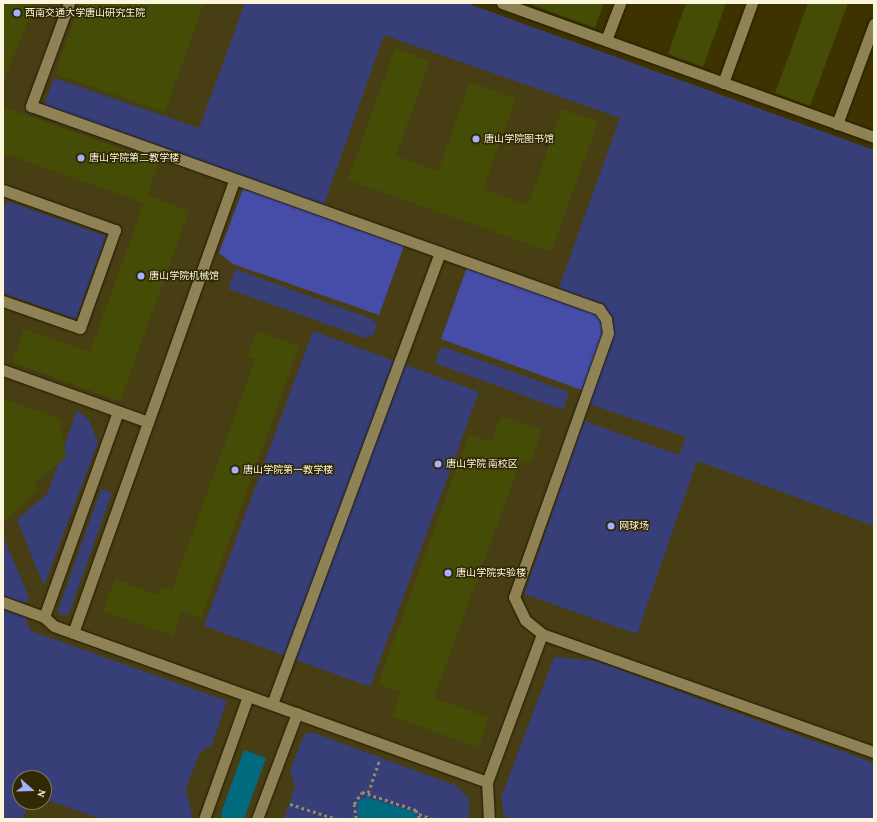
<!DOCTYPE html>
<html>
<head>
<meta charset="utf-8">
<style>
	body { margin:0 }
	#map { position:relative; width:877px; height:822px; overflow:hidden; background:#3d3200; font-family:"Crimson Pro","Noto Sans SC",serif }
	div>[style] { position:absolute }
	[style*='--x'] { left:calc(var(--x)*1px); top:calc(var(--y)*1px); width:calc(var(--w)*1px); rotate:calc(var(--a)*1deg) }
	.built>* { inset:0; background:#483e14 }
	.green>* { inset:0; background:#373e78 }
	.forest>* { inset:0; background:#464da8 }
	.water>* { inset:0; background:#006b7f }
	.building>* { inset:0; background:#454c06 }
	.path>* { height:2.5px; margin-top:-1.25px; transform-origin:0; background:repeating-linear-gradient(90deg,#938a63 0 3px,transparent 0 6px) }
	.roads { filter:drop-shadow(0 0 1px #201a03) drop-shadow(0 0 1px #201a03) }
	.service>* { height:11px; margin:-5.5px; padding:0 5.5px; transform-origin:5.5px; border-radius:5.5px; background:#8f8355 }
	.dots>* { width:11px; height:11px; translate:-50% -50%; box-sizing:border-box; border:2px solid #312804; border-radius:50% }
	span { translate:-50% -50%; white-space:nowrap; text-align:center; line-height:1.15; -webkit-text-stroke:3px #312804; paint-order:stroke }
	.poi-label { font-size:10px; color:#fbf5dc }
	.left { translate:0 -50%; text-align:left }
	.frame { position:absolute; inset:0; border:4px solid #fbf5dc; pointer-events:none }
	.north { position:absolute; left:12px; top:770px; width:40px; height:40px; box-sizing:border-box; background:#312804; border:1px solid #827a5a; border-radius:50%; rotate:110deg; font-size:11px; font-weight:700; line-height:16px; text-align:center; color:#fbf5dc }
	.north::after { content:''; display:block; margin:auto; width:14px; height:18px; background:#a4b1fc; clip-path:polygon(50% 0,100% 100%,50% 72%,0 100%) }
</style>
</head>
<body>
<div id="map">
	<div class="built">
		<div style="clip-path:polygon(evenodd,3px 3px,466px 3px,874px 150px,874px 819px,3px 819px,3px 3px,20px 778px,44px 778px,44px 802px,20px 802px,20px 778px)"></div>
	</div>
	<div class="green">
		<div style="clip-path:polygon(245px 3px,466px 3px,874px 150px,874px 526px,697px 461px,637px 634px,524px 594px,584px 421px,679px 455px,686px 437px,583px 402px,608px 333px,557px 293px,620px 118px,384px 35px,322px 210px,42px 110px,54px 78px,199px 128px)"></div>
		<div style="clip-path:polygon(7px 201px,106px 236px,76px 319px,3px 293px,3px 212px)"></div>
		<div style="clip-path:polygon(235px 269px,372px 319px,377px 325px,373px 335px,365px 338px,228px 289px)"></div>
		<div style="clip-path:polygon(313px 331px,479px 392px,370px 687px,204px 626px)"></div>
		<div style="clip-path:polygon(444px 347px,569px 392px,563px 410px,437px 364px,436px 360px,439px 350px)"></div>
		<div style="clip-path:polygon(77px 410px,89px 420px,98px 442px,44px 586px,17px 520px,48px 493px)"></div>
		<div style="clip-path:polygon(101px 489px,112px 493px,69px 613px,65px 616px,60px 614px,58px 610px)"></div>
		<div style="clip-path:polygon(3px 536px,29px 597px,26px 603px,3px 596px)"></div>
		<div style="clip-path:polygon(3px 610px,25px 617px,31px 631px,227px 701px,212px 745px,200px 752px,186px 789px,193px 819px,101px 819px,44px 799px,44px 778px,20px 778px,20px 802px,29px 802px,23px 819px,3px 819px)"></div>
		<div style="clip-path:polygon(554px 657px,596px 661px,874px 763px,874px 819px,509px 819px,504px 815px,501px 798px)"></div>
		<div style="clip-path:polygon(311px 732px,457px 786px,467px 796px,470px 806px,468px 819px,284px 819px,295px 786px,290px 771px,304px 735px)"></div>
	</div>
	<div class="forest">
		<div style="clip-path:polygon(245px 184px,406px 240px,379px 315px,233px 264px,219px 253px)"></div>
		<div style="clip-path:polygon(469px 262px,599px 309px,606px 319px,587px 392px,441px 339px)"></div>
	</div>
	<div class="water">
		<div style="clip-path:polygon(244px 750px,266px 758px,244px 819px,223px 819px,221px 813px)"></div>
		<div style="clip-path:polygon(366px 797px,415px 812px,415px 819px,358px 819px,358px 802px)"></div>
	</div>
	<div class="building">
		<div style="clip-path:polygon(3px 3px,35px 3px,5px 78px,3px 78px)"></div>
		<div style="clip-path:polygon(80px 3px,204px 3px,165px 112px,55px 74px)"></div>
		<div style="clip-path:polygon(533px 3px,604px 3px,595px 28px,532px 5px)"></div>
		<div style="clip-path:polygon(686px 3px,726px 3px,703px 67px,668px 54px)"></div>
		<div style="clip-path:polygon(808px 3px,848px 3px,810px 106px,775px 93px)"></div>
		<div style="clip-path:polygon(395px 48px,430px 61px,396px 156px,438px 171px,470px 82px,516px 99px,483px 189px,528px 205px,562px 109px,598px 122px,551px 252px,348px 180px)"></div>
		<div style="clip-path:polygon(3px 107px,159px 162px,147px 195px,189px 211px,120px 401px,12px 362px,24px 329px,90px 352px,144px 203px,3px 153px)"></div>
		<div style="clip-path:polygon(257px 331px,299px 346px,201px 618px,182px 611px,173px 636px,103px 611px,115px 579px,158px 595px,161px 587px,172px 590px,255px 360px,247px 357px)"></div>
		<div style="clip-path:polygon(3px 399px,59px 418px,66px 457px,34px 484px,39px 490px,3px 523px)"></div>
		<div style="clip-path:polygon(501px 416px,542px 430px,530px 463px,521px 460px,434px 698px,489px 718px,478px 748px,392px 716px,401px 692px,378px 684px,469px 434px,491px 442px)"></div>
	</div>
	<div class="path">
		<div style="--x:368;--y:793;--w:36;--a:-71"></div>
		<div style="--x:290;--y:804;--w:49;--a:17.7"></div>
		<div style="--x:419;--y:814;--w:15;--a:20"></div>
		<div style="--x:356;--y:819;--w:15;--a:-98"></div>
		<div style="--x:354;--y:804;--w:14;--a:-56"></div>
		<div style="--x:362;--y:792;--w:57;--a:18.4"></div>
		<div style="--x:416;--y:810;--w:10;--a:66"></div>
	</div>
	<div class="roads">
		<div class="service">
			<div style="--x:69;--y:3;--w:110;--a:110.3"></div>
			<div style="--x:31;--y:106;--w:603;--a:19.67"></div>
			<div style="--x:599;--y:309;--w:12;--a:55"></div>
			<div style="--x:606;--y:319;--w:14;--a:82"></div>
			<div style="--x:608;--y:333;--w:280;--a:109.6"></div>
			<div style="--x:514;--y:597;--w:25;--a:64"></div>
			<div style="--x:525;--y:620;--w:22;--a:39"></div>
			<div style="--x:542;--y:634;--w:352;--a:19.6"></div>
			<div style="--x:502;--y:3;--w:395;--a:19.8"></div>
			<div style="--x:606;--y:40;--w:40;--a:-69"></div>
			<div style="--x:723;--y:83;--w:85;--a:-70.1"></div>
			<div style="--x:837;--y:124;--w:107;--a:-69.7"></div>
			<div style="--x:3;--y:190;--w:119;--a:19.7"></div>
			<div style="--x:115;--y:230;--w:104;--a:109.7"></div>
			<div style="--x:80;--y:328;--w:82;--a:-160.7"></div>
			<div style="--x:3;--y:370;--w:154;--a:19.7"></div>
			<div style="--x:3;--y:602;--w:44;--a:20.1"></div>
			<div style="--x:44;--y:617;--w:13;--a:42"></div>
			<div style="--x:54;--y:626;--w:460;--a:19.8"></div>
			<div style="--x:487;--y:782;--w:37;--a:87"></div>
			<div style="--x:44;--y:617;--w:218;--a:-70.2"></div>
			<div style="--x:73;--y:633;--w:481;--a:-70.4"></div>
			<div style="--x:272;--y:704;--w:482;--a:-69.6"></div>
			<div style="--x:487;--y:782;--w:158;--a:-69.6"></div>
			<div style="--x:204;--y:819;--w:131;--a:-70.3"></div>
			<div style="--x:257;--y:819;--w:113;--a:-69.3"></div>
		</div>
	</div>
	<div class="dots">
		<div style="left:17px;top:13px;background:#a4b1fc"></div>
		<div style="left:476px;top:139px;background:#a4b1fc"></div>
		<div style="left:81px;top:158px;background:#a4b1fc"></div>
		<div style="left:141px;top:276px;background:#a4b1fc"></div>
		<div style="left:438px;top:464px;background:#a4b1fc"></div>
		<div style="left:235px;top:470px;background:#a4b1fc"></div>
		<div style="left:611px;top:526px;background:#a4b1fc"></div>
		<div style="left:448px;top:573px;background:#a4b1fc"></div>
	</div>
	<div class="poi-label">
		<span class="left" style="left:25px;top:13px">西南交通大学唐山研究生院</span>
		<span class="left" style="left:484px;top:139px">唐山学院图书馆</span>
		<span class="left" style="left:89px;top:158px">唐山学院第二教学楼</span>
		<span class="left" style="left:149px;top:276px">唐山学院机械馆</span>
		<span class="left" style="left:446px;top:464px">唐山学院 南校区</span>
		<span class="left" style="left:243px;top:470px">唐山学院第一教学楼</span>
		<span class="left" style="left:619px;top:526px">网球场</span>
		<span class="left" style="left:456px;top:573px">唐山学院实验楼</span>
	</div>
	<div class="frame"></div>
	<div class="north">N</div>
</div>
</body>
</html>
